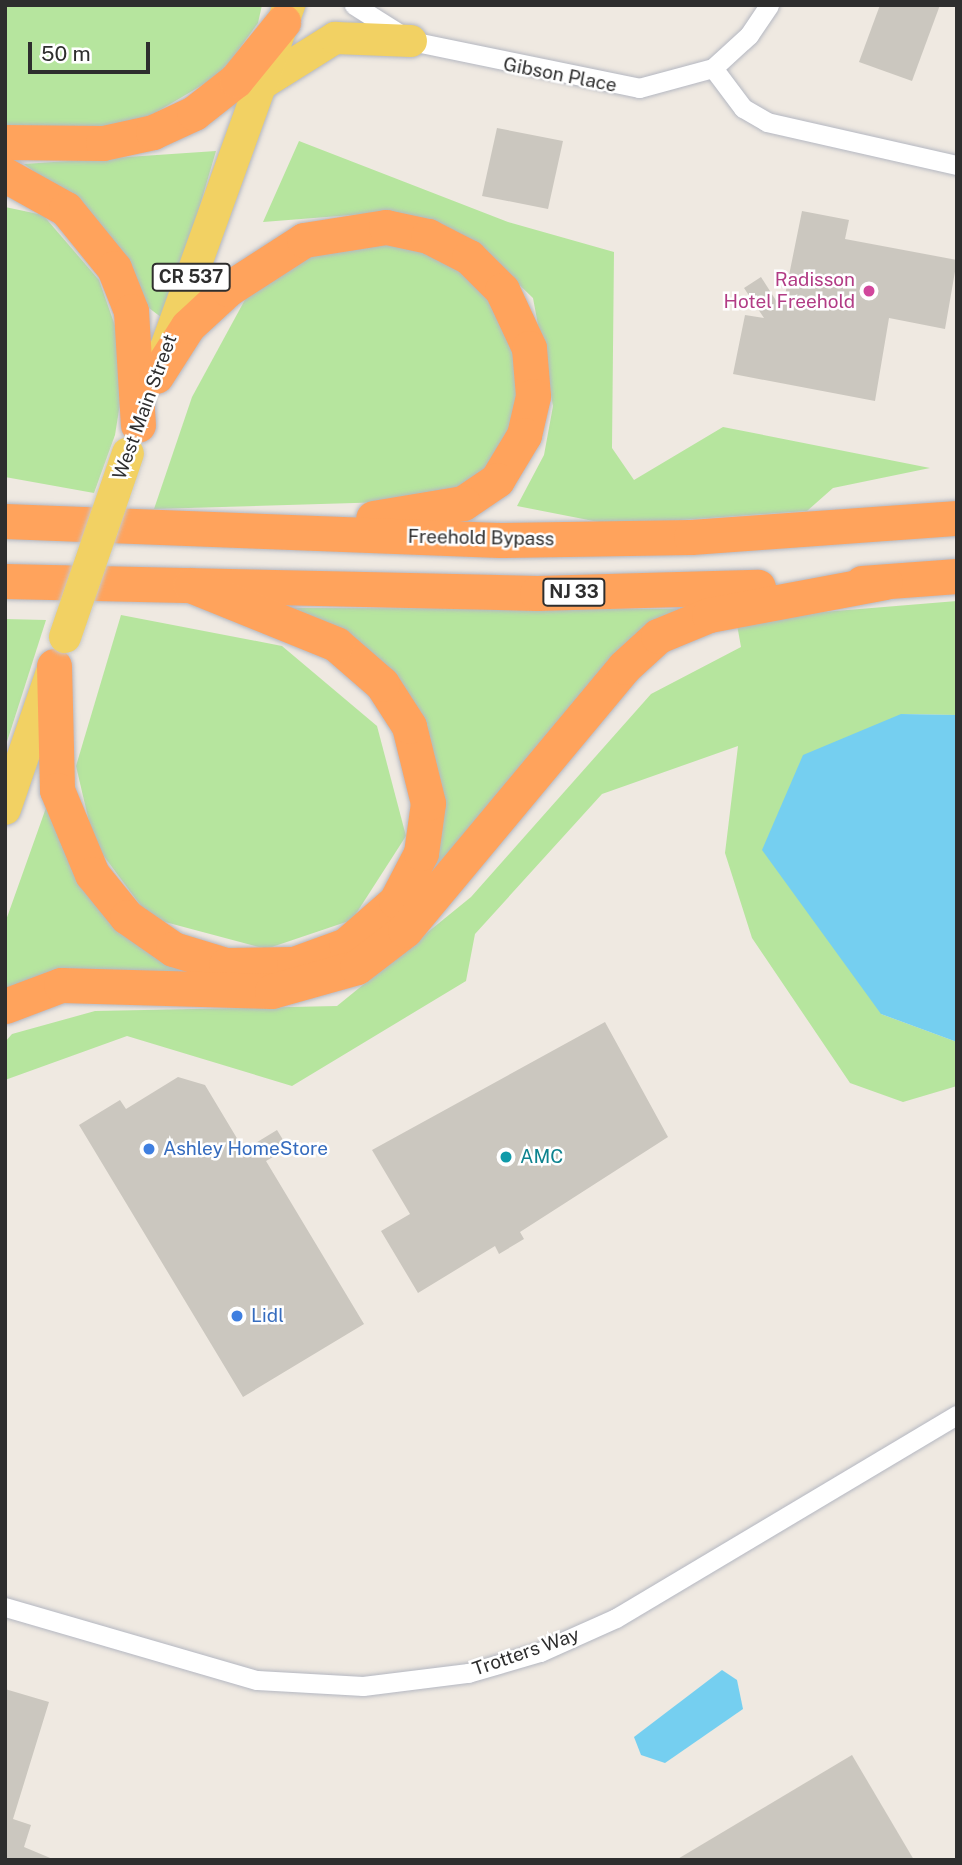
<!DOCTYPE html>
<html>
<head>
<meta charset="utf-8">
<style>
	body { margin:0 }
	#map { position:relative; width:962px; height:1865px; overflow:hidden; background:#efe9e1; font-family:"Public Sans",sans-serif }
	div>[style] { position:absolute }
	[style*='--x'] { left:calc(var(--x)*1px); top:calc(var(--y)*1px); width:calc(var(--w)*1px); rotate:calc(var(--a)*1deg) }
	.green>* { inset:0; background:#b6e59e }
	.water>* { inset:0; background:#75cff0 }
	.building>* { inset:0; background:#cbc7bf }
	.roads { filter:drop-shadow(0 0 2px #b4b7c1) drop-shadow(0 0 2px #b4b7c1) }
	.minor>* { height:19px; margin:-9.5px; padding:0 9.5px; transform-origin:9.5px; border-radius:9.5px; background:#fff }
	.primary>* { height:32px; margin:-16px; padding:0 16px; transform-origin:16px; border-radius:16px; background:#f2d163 }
	.motorway>* { height:35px; margin:-17.5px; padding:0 17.5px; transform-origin:17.5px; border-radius:17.5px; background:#ffa35c }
	.bridges { filter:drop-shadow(0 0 2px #c9c9c9) drop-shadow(0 0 2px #c9c9c9) }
	.primary-bridge>* { height:32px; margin:-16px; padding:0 16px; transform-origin:16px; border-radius:16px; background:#f2d163 }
	.dots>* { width:19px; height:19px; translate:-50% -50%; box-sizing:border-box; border:4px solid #fff; border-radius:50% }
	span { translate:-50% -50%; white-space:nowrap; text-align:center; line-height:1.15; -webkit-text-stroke:5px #fff; paint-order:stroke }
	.shield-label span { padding:2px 5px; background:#fff; border:2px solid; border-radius:5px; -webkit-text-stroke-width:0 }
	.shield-label { font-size:18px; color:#2e2e2e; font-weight:700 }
	.street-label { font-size:19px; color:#2e2e2e }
	.hotel-label { font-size:19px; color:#b23c85 }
	.right { translate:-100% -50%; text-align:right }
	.shop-label { font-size:19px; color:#366cbe }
	.left { translate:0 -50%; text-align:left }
	.culture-label { font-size:19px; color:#0d838f }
	.frame { position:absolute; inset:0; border:7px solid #2e2e2e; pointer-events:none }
	.scale { position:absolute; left:28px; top:42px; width:122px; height:32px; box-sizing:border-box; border:4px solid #2e2e2e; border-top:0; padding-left:9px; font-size:21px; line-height:24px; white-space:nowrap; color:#2e2e2e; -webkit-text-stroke:5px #fff; paint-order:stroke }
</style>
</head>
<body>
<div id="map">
	<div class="green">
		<div style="clip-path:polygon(5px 5px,262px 5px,258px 23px,221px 74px,133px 126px,5px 129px)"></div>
		<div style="clip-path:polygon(299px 141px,508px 222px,614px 252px,612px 448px,634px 480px,723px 427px,930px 468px,833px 488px,807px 511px,614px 525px,517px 506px,544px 455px,553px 406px,533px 298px,484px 251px,390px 212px,263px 222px)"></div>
		<div style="clip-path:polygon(216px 151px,166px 321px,149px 308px,90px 214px,24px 164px)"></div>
		<div style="clip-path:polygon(5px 207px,43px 215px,99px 280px,127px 360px,115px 435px,94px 493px,5px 477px)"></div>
		<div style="clip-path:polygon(370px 237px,450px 259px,499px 302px,525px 375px,510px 447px,487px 477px,421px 501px,154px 509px,192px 397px,247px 296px,318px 249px)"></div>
		<div style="clip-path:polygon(957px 601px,957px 715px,901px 714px,881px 1014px,957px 1042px,957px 1086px,903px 1102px,850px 1083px,752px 938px,725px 853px,738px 746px,602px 794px,475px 934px,466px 981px,292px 1086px,127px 1036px,5px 1080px,5px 1042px,12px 1034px,95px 1011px,337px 1006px,471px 897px,651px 694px,741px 647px,736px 619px)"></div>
		<div style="clip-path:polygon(289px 608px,702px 609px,401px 918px,430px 867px,413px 707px)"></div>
		<div style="clip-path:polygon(121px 615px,282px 646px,377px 726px,406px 836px,352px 920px,266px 949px,150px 918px,94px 843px,76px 766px)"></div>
		<div style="clip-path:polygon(5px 619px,46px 620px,5px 748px)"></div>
		<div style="clip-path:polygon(52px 791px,75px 872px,222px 979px,5px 998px,5px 923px)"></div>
	</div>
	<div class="water">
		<div style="clip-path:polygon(901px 714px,957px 715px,957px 1042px,881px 1014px,762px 850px,803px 755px)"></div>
		<div style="clip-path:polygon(722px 1670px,737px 1680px,743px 1709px,665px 1763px,641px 1755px,634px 1737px)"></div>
	</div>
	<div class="building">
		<div style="clip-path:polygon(880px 5px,940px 5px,912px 81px,859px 62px)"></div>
		<div style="clip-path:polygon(497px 128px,563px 141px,548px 209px,482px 196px)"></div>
		<div style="clip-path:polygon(802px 211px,849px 220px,845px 239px,957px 260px,945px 329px,889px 318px,875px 401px,733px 374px,745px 315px,764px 318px,744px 288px,761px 277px,782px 310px)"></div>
		<div style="clip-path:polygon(605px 1022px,668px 1137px,520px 1232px,524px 1239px,499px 1254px,495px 1246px,418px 1293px,381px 1231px,410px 1214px,372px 1150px)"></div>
		<div style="clip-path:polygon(178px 1077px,205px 1085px,244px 1150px,277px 1130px,288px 1148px,266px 1161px,364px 1324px,243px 1397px,79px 1125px,120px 1100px,126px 1109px)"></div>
		<div style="clip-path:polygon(5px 1689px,49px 1702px,13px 1819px,31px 1825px,24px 1847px,55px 1860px,5px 1860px)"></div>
		<div style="clip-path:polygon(852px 1755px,914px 1860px,676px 1860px)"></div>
	</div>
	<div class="roads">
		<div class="minor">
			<div style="--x:354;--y:5;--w:67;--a:32.3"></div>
			<div style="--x:411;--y:41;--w:233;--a:11.6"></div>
			<div style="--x:639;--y:88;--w:77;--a:-15.1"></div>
			<div style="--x:713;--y:68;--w:49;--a:-42.5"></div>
			<div style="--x:749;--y:35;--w:36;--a:-56"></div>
			<div style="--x:713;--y:68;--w:50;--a:53.1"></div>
			<div style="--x:743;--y:108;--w:28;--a:30"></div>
			<div style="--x:767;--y:122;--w:195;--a:12.8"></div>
			<div style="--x:5;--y:1607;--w:262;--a:16.2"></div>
			<div style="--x:257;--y:1680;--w:106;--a:3.2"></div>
			<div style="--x:363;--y:1686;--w:106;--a:-7.1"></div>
			<div style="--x:468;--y:1673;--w:75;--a:-16.3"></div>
			<div style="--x:540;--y:1652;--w:83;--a:-24.1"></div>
			<div style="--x:616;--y:1618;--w:397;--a:-30.8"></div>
		</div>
		<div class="primary">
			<div style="--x:260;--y:85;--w:89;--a:-32.1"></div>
			<div style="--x:335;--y:38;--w:76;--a:2.3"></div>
			<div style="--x:165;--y:350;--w:367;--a:-70.2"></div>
			<div style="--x:5;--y:809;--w:142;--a:-71.1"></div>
		</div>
		<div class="motorway">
			<div style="--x:5;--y:142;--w:98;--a:0.6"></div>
			<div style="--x:103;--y:143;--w:51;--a:-12.4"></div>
			<div style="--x:153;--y:132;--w:45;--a:-24.9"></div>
			<div style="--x:194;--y:113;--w:53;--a:-38.2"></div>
			<div style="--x:236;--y:80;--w:75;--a:-51"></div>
			<div style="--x:5;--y:175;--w:70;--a:29.1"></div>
			<div style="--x:66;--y:209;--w:76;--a:50.9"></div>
			<div style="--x:114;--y:268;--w:46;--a:68.4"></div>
			<div style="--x:131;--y:311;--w:114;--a:86.5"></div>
			<div style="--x:156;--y:376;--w:59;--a:-57.4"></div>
			<div style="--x:188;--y:326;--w:54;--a:-42.8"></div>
			<div style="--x:228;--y:289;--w:90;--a:-32.8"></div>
			<div style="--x:304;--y:240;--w:83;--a:-9"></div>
			<div style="--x:386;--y:227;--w:43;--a:12.1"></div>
			<div style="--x:428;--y:236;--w:46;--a:27.1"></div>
			<div style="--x:469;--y:257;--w:47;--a:45"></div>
			<div style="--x:502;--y:290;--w:64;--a:65"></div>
			<div style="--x:529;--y:348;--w:48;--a:85.2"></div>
			<div style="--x:533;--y:396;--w:40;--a:103"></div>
			<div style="--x:524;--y:435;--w:52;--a:121"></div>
			<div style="--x:497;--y:480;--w:41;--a:145.9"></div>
			<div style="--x:463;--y:503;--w:91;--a:170.5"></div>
			<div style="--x:5;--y:521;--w:498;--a:2.2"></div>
			<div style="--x:503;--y:540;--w:188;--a:-0.9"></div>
			<div style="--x:691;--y:537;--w:267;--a:-4.1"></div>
			<div style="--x:5;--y:581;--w:532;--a:1.29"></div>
			<div style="--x:537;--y:593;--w:221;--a:-1.6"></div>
			<div style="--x:862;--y:583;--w:95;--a:-4.2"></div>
			<div style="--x:54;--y:666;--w:124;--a:88.6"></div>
			<div style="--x:57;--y:790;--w:91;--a:67.4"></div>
			<div style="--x:92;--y:874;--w:55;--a:50.9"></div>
			<div style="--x:127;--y:917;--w:56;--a:34.8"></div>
			<div style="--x:173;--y:949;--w:55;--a:16.8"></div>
			<div style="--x:226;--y:965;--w:68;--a:-0.8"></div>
			<div style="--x:294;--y:964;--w:55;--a:-20.1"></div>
			<div style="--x:346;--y:945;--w:67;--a:-41.3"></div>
			<div style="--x:396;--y:901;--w:54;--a:-62.5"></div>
			<div style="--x:421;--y:853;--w:50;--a:-82"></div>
			<div style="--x:428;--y:803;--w:79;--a:-103.9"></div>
			<div style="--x:409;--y:726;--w:50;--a:-122.7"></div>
			<div style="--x:382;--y:684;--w:61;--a:-139"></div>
			<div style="--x:336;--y:644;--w:157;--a:-158"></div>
			<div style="--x:5;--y:1006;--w:60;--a:-20.6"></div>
			<div style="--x:61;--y:985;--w:211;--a:1.6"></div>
			<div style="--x:272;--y:991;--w:88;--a:-15.8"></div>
			<div style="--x:357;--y:967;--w:61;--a:-37.6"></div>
			<div style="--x:405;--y:930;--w:342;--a:-50.2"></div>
			<div style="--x:624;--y:667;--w:46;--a:-42.4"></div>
			<div style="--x:658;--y:636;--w:55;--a:-22.4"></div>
			<div style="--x:709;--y:615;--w:179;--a:-10.6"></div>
		</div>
	</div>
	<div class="bridges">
		<div class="primary-bridge">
			<div style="--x:65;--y:637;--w:194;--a:-71.1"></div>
		</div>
	</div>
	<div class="dots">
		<div style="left:869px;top:291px;background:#d1479c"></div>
		<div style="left:149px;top:1149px;background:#3f7fe0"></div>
		<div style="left:506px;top:1157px;background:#0f9aa8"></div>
		<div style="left:237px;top:1316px;background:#3f7fe0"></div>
	</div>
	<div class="shield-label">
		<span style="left:191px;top:277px">CR 537</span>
		<span style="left:574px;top:592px">NJ 33</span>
	</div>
	<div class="street-label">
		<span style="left:560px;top:75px;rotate:11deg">Gibson Place</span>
		<span style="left:145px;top:407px;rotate:-70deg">West Main Street</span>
		<span style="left:481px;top:538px;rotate:1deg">Freehold Bypass</span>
		<span style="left:526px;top:1652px;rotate:-19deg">Trotters Way</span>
	</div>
	<div class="hotel-label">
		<span class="right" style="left:855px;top:291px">Radisson<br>Hotel Freehold</span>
	</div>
	<div class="shop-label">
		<span class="left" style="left:163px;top:1149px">Ashley HomeStore</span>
		<span class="left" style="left:251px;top:1316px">Lidl</span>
	</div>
	<div class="culture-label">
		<span class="left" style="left:520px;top:1157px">AMC</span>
	</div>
	<div class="frame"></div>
	<div class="scale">50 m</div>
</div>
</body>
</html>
